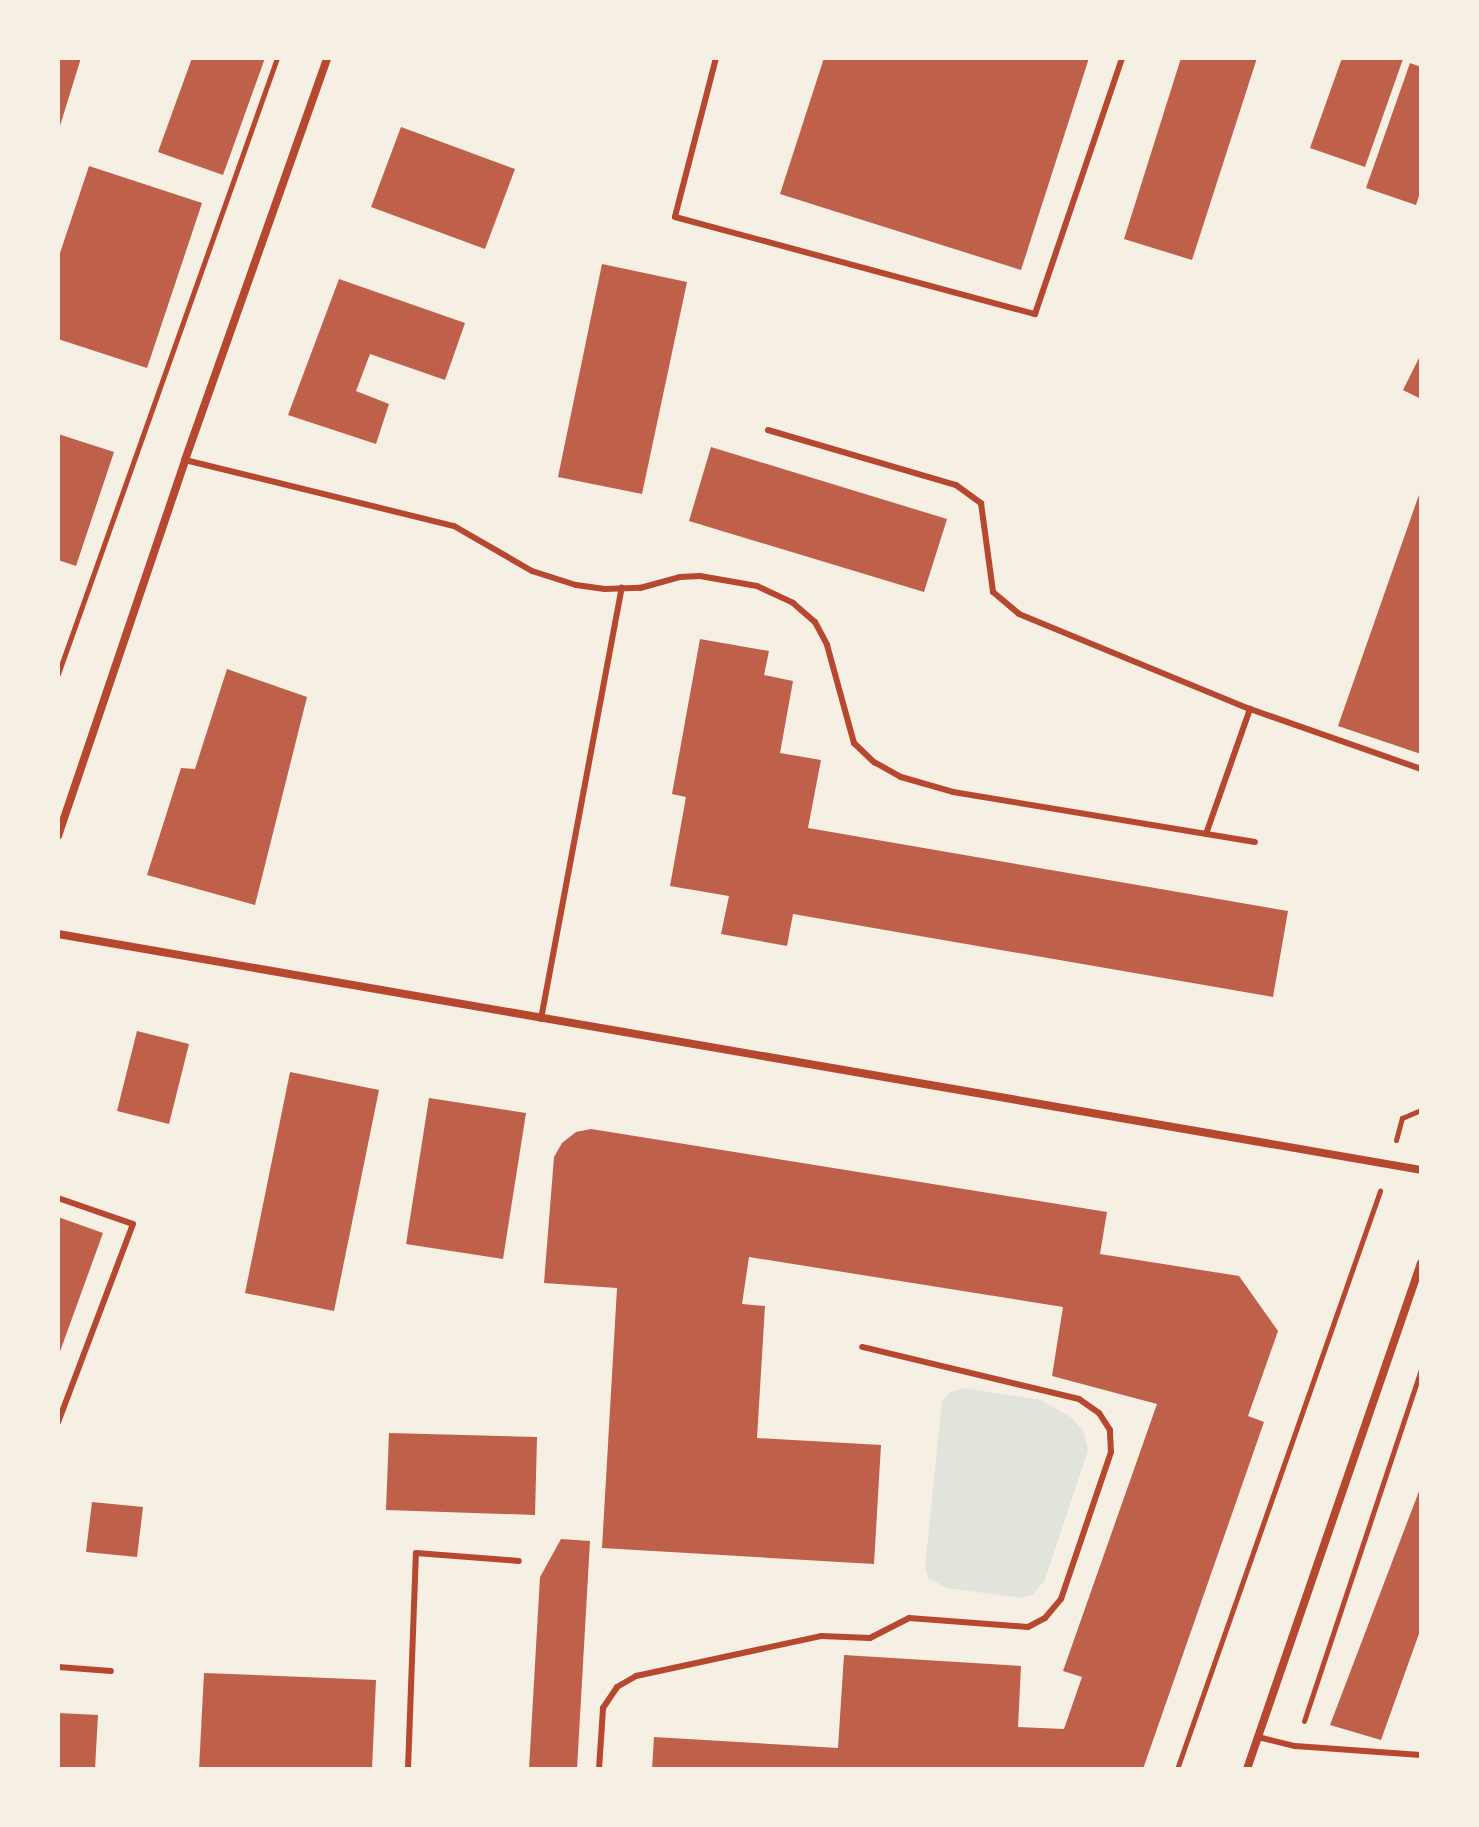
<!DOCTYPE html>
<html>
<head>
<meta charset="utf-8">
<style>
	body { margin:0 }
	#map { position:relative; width:1479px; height:1827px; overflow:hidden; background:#f6efe4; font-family:"PT Sans Narrow",sans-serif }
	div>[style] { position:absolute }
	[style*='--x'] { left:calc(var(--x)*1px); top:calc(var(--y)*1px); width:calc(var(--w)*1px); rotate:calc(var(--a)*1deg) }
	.green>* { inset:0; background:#e2e4dc }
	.building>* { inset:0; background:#bf614a }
	.path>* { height:5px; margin:-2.5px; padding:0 2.5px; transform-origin:2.5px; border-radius:2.5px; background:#b5482f }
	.service>* { height:6px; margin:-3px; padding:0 3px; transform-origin:3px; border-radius:3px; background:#b5482f }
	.minor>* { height:8px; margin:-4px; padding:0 4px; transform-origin:4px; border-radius:4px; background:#b5482f }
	span { translate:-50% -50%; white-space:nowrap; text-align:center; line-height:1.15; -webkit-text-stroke:6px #f6efe4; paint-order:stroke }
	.frame { position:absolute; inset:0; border:60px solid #f6efe4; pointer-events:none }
</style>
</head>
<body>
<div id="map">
	<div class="green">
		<div style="clip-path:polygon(964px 1388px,1041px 1400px,1072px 1418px,1084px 1432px,1088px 1451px,1045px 1580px,1033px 1594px,1022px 1598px,947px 1588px,928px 1578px,925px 1567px,942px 1401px,950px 1392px)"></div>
	</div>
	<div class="building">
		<div style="clip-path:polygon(58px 58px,81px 58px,59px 129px,58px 129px)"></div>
		<div style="clip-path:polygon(192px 58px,265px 58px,223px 175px,158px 152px)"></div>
		<div style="clip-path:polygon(824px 58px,1089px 58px,1021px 270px,780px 194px)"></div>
		<div style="clip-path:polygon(1181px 58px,1257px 58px,1192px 260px,1124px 239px)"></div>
		<div style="clip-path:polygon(1342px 58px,1403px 59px,1365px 167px,1310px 148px)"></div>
		<div style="clip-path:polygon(1410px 63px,1421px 67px,1421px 190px,1416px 205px,1366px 188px)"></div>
		<div style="clip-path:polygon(401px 127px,515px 169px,485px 249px,371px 207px)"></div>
		<div style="clip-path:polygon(89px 166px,202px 203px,147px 368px,58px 339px,58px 259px)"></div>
		<div style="clip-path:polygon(602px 264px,687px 282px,642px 494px,558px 477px)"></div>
		<div style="clip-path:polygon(339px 279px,465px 323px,445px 380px,370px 354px,356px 391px,389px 404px,376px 444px,288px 415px)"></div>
		<div style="clip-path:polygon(1421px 354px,1421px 399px,1403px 390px)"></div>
		<div style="clip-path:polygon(58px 434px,114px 452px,76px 566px,58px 560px)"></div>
		<div style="clip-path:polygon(711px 447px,947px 519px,924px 592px,689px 521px)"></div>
		<div style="clip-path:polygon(1421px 489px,1421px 754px,1338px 726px)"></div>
		<div style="clip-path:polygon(700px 639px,769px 651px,764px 675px,793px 681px,780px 753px,821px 760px,808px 828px,1288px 911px,1273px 997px,793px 914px,787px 946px,721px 934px,729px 896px,670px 886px,686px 797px,672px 794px)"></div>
		<div style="clip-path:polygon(227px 669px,307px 697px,255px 905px,147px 875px,181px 768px,195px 769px)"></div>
		<div style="clip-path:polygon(137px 1031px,189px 1044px,169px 1124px,117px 1111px)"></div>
		<div style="clip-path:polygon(290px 1072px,379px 1090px,334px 1311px,245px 1293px)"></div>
		<div style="clip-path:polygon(429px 1098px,526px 1113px,503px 1259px,406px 1244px)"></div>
		<div style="clip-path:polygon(591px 1129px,1107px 1212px,1100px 1254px,1239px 1276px,1278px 1331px,1248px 1416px,1264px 1422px,1143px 1769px,652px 1769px,654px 1737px,838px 1748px,844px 1655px,1021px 1666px,1018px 1727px,1064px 1729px,1082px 1677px,1063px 1671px,1157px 1404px,1052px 1376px,1063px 1307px,749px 1257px,742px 1304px,765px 1306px,757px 1438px,881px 1445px,874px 1564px,602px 1548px,617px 1288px,544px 1283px,554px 1157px,562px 1143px,576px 1132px)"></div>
		<div style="clip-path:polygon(58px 1217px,103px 1233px,58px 1357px)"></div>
		<div style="clip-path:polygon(389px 1433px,537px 1437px,535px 1515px,386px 1510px)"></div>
		<div style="clip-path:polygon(1421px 1486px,1421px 1628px,1381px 1740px,1330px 1725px)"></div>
		<div style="clip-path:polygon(92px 1502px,143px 1507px,137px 1557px,86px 1552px)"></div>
		<div style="clip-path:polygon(561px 1539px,590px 1541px,577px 1769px,529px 1769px,540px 1577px)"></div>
		<div style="clip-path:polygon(204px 1673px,376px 1680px,372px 1769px,199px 1769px)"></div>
		<div style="clip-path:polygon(58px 1713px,98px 1715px,95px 1769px,58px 1769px)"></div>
	</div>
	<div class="path">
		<div style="--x:58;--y:674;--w:654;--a:-70.43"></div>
		<div style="--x:1396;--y:1140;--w:23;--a:-75"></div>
		<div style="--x:1402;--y:1118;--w:21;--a:-23"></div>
		<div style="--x:1304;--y:1721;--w:371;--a:-71.6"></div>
		<div style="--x:1177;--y:1769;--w:613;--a:-70.65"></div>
	</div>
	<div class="service">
		<div style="--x:716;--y:58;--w:164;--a:104.5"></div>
		<div style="--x:675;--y:217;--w:373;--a:15.1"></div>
		<div style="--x:1035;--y:314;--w:270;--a:-71.2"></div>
		<div style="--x:768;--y:430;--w:196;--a:16.3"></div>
		<div style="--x:956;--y:485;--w:31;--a:36"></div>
		<div style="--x:981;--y:503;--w:90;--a:82.3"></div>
		<div style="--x:993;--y:592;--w:34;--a:40"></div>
		<div style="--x:1019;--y:614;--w:250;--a:22.4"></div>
		<div style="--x:185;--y:460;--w:277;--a:13.8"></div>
		<div style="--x:454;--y:526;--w:90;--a:30"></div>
		<div style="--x:532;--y:571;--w:46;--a:17.7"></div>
		<div style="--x:576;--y:585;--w:29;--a:8"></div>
		<div style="--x:605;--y:589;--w:35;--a:-2"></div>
		<div style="--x:640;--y:588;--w:41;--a:-15.4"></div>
		<div style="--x:680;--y:577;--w:20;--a:-3"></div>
		<div style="--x:700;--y:576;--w:58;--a:10"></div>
		<div style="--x:757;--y:586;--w:40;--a:25"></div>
		<div style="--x:793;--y:603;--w:29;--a:41"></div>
		<div style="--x:815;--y:622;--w:26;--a:62"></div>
		<div style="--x:827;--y:645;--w:102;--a:74.6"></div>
		<div style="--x:854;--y:743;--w:28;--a:44"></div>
		<div style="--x:874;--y:762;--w:31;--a:29"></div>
		<div style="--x:901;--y:777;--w:54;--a:16.1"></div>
		<div style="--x:953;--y:792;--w:306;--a:9.4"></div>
		<div style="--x:1206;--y:834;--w:133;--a:-70.6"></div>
		<div style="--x:1250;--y:709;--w:181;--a:19.3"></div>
		<div style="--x:541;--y:1019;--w:439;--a:-79.4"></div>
		<div style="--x:58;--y:1198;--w:79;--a:19.1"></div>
		<div style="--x:133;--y:1224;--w:212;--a:110.7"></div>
		<div style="--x:58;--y:1667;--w:53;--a:4.3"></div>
		<div style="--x:1258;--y:1737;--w:38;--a:14"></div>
		<div style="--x:1295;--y:1746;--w:126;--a:4.1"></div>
		<div style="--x:408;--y:1769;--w:216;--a:-87.9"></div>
		<div style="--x:416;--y:1553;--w:103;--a:4.4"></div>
		<div style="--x:599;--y:1769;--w:61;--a:-86.2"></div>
		<div style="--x:603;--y:1708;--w:25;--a:-56"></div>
		<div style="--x:617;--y:1687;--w:22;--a:-30"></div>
		<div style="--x:636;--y:1676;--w:189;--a:-12.2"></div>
		<div style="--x:821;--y:1636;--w:49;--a:2.3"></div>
		<div style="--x:870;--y:1638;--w:44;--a:-27.1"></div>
		<div style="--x:909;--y:1618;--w:119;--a:4.3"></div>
		<div style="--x:1028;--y:1627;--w:19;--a:-28"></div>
		<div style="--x:1045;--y:1618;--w:25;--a:-50"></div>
		<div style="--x:1061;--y:1599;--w:155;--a:-71.2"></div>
		<div style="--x:1111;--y:1452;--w:22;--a:-93"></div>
		<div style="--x:1110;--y:1430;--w:20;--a:-123"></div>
		<div style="--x:1099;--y:1413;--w:24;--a:-145"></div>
		<div style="--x:1079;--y:1399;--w:223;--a:-166.5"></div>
	</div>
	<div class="minor">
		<div style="--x:58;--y:836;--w:397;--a:-71.3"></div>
		<div style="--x:185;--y:460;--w:426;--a:-70.5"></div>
		<div style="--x:58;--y:934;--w:1383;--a:9.82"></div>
		<div style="--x:1247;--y:1769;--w:535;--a:-71.02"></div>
	</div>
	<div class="frame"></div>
</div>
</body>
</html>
